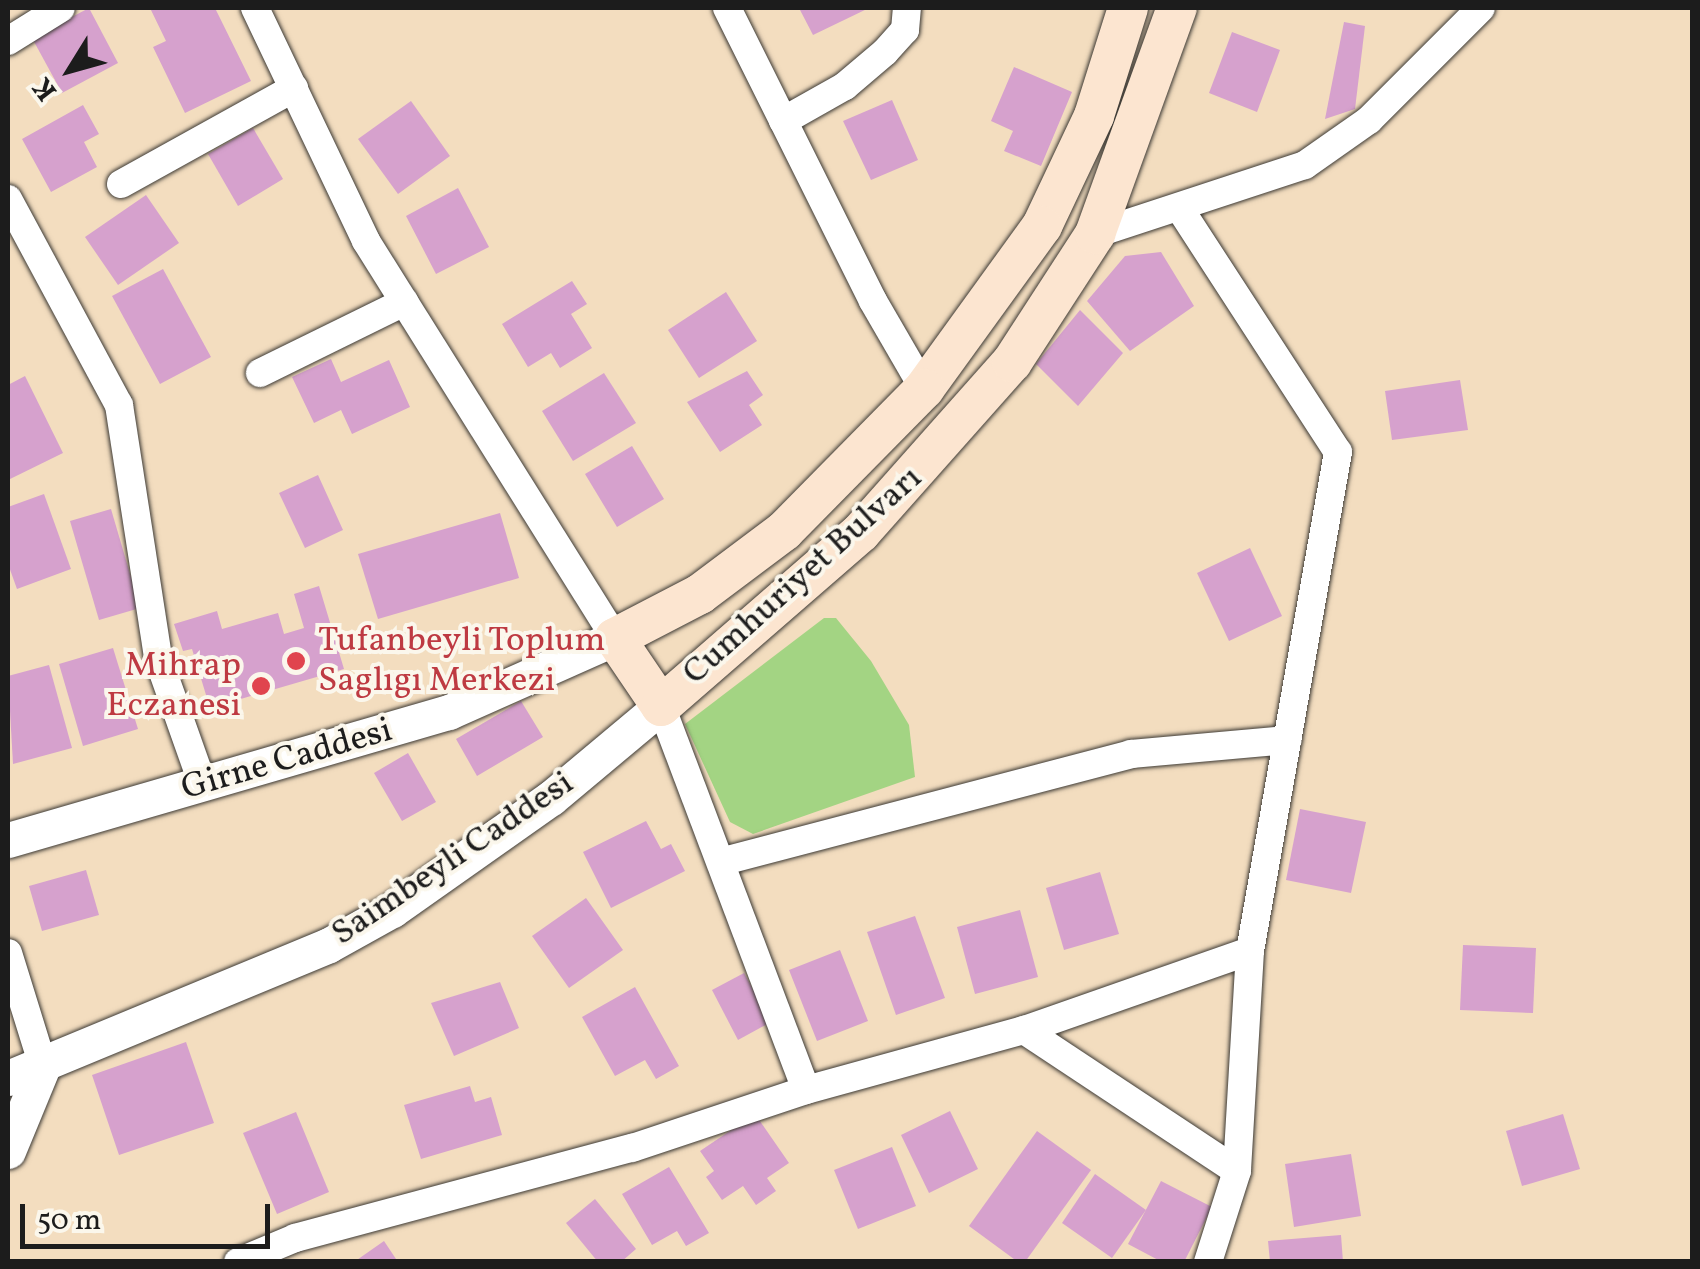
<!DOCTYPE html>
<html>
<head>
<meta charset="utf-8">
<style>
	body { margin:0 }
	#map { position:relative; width:1700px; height:1269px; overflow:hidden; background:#f3ddbf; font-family:Vollkorn,serif }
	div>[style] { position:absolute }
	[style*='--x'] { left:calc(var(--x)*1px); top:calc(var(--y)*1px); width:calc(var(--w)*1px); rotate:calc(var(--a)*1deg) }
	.green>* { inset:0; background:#a3d483 }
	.building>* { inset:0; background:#d6a1cd }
	.roads { filter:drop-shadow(0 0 2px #3c3934) drop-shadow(0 0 2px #3c3934) }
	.minor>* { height:28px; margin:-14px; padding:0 14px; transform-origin:14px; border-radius:14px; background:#fff }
	.tertiary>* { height:35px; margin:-17.5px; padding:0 17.5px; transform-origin:17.5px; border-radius:17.5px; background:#fff }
	.secondary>* { height:40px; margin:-20px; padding:0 20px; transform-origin:20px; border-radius:20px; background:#fce5d0 }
	.dots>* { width:28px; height:28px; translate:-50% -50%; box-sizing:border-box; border:5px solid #fbf7ec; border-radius:50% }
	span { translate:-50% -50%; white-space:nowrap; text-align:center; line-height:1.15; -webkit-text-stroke:8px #fbf7ec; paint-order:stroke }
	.street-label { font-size:35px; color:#1c1c1c }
	.health-label { font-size:35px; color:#be3a42 }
	.left { translate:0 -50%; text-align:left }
	.right { translate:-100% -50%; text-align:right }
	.frame { position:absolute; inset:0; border:10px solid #1c1c1c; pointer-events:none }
	.north { position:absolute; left:20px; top:20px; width:100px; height:100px; -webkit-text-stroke:8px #fbf7ec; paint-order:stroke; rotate:233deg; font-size:28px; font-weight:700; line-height:40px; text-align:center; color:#1c1c1c }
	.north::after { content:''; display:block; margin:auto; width:35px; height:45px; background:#1c1c1c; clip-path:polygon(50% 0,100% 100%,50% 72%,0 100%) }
	.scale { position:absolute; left:20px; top:1204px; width:250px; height:45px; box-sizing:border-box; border:5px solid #1c1c1c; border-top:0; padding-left:12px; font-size:30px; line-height:35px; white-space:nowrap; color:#1c1c1c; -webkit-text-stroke:8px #fbf7ec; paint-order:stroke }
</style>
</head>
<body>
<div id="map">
	<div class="green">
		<div style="clip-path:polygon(824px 618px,836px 618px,871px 661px,909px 725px,915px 777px,753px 834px,730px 822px,685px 724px)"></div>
	</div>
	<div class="building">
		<div style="clip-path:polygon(89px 8px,118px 63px,62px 93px,32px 38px)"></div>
		<div style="clip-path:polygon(150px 8px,215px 8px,251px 81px,185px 113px,153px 47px,166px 41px)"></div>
		<div style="clip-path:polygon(799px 8px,869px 8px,813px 35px)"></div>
		<div style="clip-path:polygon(1344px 22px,1365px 26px,1355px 109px,1325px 119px)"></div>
		<div style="clip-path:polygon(1232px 32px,1280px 50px,1257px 112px,1209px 93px)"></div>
		<div style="clip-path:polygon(1014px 67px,1072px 92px,1041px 166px,1004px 151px,1013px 131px,991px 121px)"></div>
		<div style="clip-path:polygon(892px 100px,918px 160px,871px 180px,843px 121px)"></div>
		<div style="clip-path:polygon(411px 101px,450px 156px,398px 194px,358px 139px)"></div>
		<div style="clip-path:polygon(83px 105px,99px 134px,84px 142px,97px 167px,51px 192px,22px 139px)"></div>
		<div style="clip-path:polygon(253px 128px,283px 179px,238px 206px,208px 154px)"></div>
		<div style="clip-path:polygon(458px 188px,489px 247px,436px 274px,406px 216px)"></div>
		<div style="clip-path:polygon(146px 195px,179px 243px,118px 285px,85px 237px)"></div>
		<div style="clip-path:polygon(1161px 252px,1194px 306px,1130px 351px,1087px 301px,1125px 256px)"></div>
		<div style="clip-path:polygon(163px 269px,211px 357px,160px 384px,112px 296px)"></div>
		<div style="clip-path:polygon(572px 281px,587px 304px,571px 314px,592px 348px,560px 368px,551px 353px,528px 367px,502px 324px)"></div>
		<div style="clip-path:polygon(726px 292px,757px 341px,699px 378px,668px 330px)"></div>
		<div style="clip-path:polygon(1080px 310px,1123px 353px,1078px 406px,1036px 364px)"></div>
		<div style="clip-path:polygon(331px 359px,341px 382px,389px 360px,410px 407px,352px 434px,341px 410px,314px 423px,292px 377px)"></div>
		<div style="clip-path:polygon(747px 371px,763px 395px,749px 405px,762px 425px,720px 452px,687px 402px)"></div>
		<div style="clip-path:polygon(604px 373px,636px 423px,573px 461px,542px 411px)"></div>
		<div style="clip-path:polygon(25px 376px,63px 453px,8px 480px,8px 385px)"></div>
		<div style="clip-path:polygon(1460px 380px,1468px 430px,1392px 440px,1385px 391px)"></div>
		<div style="clip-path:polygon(632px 446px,664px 499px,617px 527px,585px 474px)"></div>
		<div style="clip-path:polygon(318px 475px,343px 530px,305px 548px,279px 493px)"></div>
		<div style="clip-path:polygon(44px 494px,71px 569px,17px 589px,8px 564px,8px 507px)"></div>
		<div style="clip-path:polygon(111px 509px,140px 608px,99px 620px,70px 521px)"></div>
		<div style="clip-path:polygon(500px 513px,519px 578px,378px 619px,358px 554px)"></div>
		<div style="clip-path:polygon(1250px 548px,1282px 616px,1229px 641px,1197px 573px)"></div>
		<div style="clip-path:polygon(319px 586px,344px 669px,210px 708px,192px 649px,183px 651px,174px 624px,217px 611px,222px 629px,278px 613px,284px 634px,304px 628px,294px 594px)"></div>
		<div style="clip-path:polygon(113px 648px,138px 729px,83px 746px,59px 664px)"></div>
		<div style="clip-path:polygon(49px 665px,72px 748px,13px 764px,8px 676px)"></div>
		<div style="clip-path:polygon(521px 701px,543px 737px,477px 776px,456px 739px)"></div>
		<div style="clip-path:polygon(408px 753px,436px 802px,402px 821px,374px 773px)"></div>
		<div style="clip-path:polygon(1300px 809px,1366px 822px,1351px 893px,1286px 880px)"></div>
		<div style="clip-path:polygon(646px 821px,661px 849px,671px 844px,685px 871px,611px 908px,583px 852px)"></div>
		<div style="clip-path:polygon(86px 870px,99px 915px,42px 931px,29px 886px)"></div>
		<div style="clip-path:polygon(1100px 872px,1119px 934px,1064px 950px,1046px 888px)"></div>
		<div style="clip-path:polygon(586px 898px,623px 950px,569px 988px,532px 936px)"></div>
		<div style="clip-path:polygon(1020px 910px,1038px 977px,975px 994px,957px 927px)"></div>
		<div style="clip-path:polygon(915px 916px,945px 998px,896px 1015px,867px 932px)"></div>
		<div style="clip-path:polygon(1463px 945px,1536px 948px,1533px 1013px,1460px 1010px)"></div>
		<div style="clip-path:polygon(840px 950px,868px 1021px,817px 1041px,789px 970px)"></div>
		<div style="clip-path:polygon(744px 973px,771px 1022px,738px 1040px,712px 990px)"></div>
		<div style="clip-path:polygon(500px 982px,519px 1028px,454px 1056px,431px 1003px)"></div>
		<div style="clip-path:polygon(635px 987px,679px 1066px,656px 1079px,645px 1060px,615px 1076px,582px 1017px)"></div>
		<div style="clip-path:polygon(186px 1042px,214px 1123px,119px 1155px,92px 1075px)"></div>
		<div style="clip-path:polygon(470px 1086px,475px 1102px,491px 1097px,502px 1135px,421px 1159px,404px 1105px)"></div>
		<div style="clip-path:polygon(950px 1111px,978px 1169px,929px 1193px,901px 1135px)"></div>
		<div style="clip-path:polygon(296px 1112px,329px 1192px,277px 1214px,243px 1133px)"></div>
		<div style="clip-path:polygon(755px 1114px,789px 1163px,767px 1178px,776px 1191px,756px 1205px,743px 1186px,722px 1200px,706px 1177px,714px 1171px,700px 1151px)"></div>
		<div style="clip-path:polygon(1563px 1114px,1580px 1169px,1522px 1186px,1506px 1131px)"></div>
		<div style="clip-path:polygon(1037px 1131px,1091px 1170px,1025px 1262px,1018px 1262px,969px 1226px)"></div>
		<div style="clip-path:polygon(892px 1147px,916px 1206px,858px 1229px,834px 1170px)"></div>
		<div style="clip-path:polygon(1351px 1154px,1361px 1216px,1294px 1227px,1285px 1164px)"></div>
		<div style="clip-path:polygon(669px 1167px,709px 1233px,686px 1246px,677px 1231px,652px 1245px,622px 1194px)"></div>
		<div style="clip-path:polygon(1095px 1174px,1146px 1210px,1112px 1258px,1062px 1223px)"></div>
		<div style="clip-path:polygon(1161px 1181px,1212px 1207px,1184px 1262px,1162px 1262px,1128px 1244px)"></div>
		<div style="clip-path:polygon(595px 1199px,636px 1249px,621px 1262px,598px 1262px,566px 1223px)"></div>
		<div style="clip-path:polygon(1341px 1235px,1343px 1262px,1270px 1262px,1268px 1241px)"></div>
		<div style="clip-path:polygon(384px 1241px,398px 1262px,354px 1262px)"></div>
	</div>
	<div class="roads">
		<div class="minor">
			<div style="--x:255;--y:8;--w:258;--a:64.5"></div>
			<div style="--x:366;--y:241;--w:469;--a:57.9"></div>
			<div style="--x:727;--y:8;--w:327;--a:63.5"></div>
			<div style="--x:873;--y:301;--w:102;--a:59.9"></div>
			<div style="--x:8;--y:41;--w:62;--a:-31.9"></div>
			<div style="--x:783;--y:121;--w:71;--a:-29.4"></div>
			<div style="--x:845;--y:86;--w:52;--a:-40.4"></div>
			<div style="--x:885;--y:52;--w:30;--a:-48"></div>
			<div style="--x:905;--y:30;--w:22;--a:-85"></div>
			<div style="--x:121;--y:184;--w:198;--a:-29"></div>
			<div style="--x:8;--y:199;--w:234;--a:61.7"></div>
			<div style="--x:119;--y:405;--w:256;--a:81.2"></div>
			<div style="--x:158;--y:658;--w:135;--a:70.5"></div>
			<div style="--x:1180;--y:209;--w:290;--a:57"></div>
			<div style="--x:1338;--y:452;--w:507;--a:100"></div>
			<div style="--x:1250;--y:951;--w:220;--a:93.4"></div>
			<div style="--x:1237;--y:1171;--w:96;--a:107.7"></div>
			<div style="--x:1095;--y:234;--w:221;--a:-18.2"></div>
			<div style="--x:1305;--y:165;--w:78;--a:-35.1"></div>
			<div style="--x:1369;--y:120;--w:158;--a:-45"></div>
			<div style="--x:260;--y:373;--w:161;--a:-26.2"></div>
			<div style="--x:661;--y:706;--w:410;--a:69.3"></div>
			<div style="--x:724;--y:861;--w:421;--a:-14.7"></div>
			<div style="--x:1131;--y:754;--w:157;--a:-5.1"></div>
			<div style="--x:8;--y:953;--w:118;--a:72.8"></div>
			<div style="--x:1024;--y:1030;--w:255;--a:33.5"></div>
			<div style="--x:238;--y:1262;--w:62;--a:-22.8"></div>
			<div style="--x:295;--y:1238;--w:349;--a:-15"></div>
			<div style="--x:632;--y:1148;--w:183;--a:-18.4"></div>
			<div style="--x:806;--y:1090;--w:226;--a:-15.4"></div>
			<div style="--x:1024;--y:1030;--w:239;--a:-19.3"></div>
		</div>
		<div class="tertiary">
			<div style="--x:8;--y:840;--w:459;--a:-16.2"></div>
			<div style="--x:449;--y:712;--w:182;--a:-24"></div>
			<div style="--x:8;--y:1078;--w:347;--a:-22.5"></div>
			<div style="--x:329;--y:945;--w:72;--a:-29.1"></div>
			<div style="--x:392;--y:910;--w:194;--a:-35.2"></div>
			<div style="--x:551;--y:798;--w:143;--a:-39.9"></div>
			<div style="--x:8;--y:1151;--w:92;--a:-67.6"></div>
		</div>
		<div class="secondary">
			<div style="--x:1128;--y:8;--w:113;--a:107.5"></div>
			<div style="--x:1094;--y:116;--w:122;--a:115.3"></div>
			<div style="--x:1042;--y:226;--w:201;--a:125.9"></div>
			<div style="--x:924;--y:389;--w:199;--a:134.6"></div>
			<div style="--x:784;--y:531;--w:105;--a:143.1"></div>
			<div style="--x:700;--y:594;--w:96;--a:152.6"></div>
			<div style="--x:615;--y:638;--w:82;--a:55.9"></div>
			<div style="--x:661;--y:706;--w:265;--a:-41"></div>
			<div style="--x:861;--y:532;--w:227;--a:-48.4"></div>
			<div style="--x:1012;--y:362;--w:153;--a:-57"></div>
			<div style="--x:1095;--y:234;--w:240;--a:-70.1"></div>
		</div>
	</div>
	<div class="dots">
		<div style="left:296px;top:661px;background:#e0444e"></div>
		<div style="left:261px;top:686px;background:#e0444e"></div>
	</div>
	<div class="street-label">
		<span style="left:803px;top:576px;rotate:-42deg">Cumhuriyet Bulvarı</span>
		<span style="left:287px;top:760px;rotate:-16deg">Girne Caddesi</span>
		<span style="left:453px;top:859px;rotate:-34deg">Saimbeyli Caddesi</span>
	</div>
	<div class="health-label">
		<span class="left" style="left:318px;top:661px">Tufanbeyli Toplum<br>Saglıgı Merkezi</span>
		<span class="right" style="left:241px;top:686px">Mihrap<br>Eczanesi</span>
	</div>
	<div class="frame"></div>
	<div class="north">K</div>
	<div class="scale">50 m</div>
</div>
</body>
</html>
